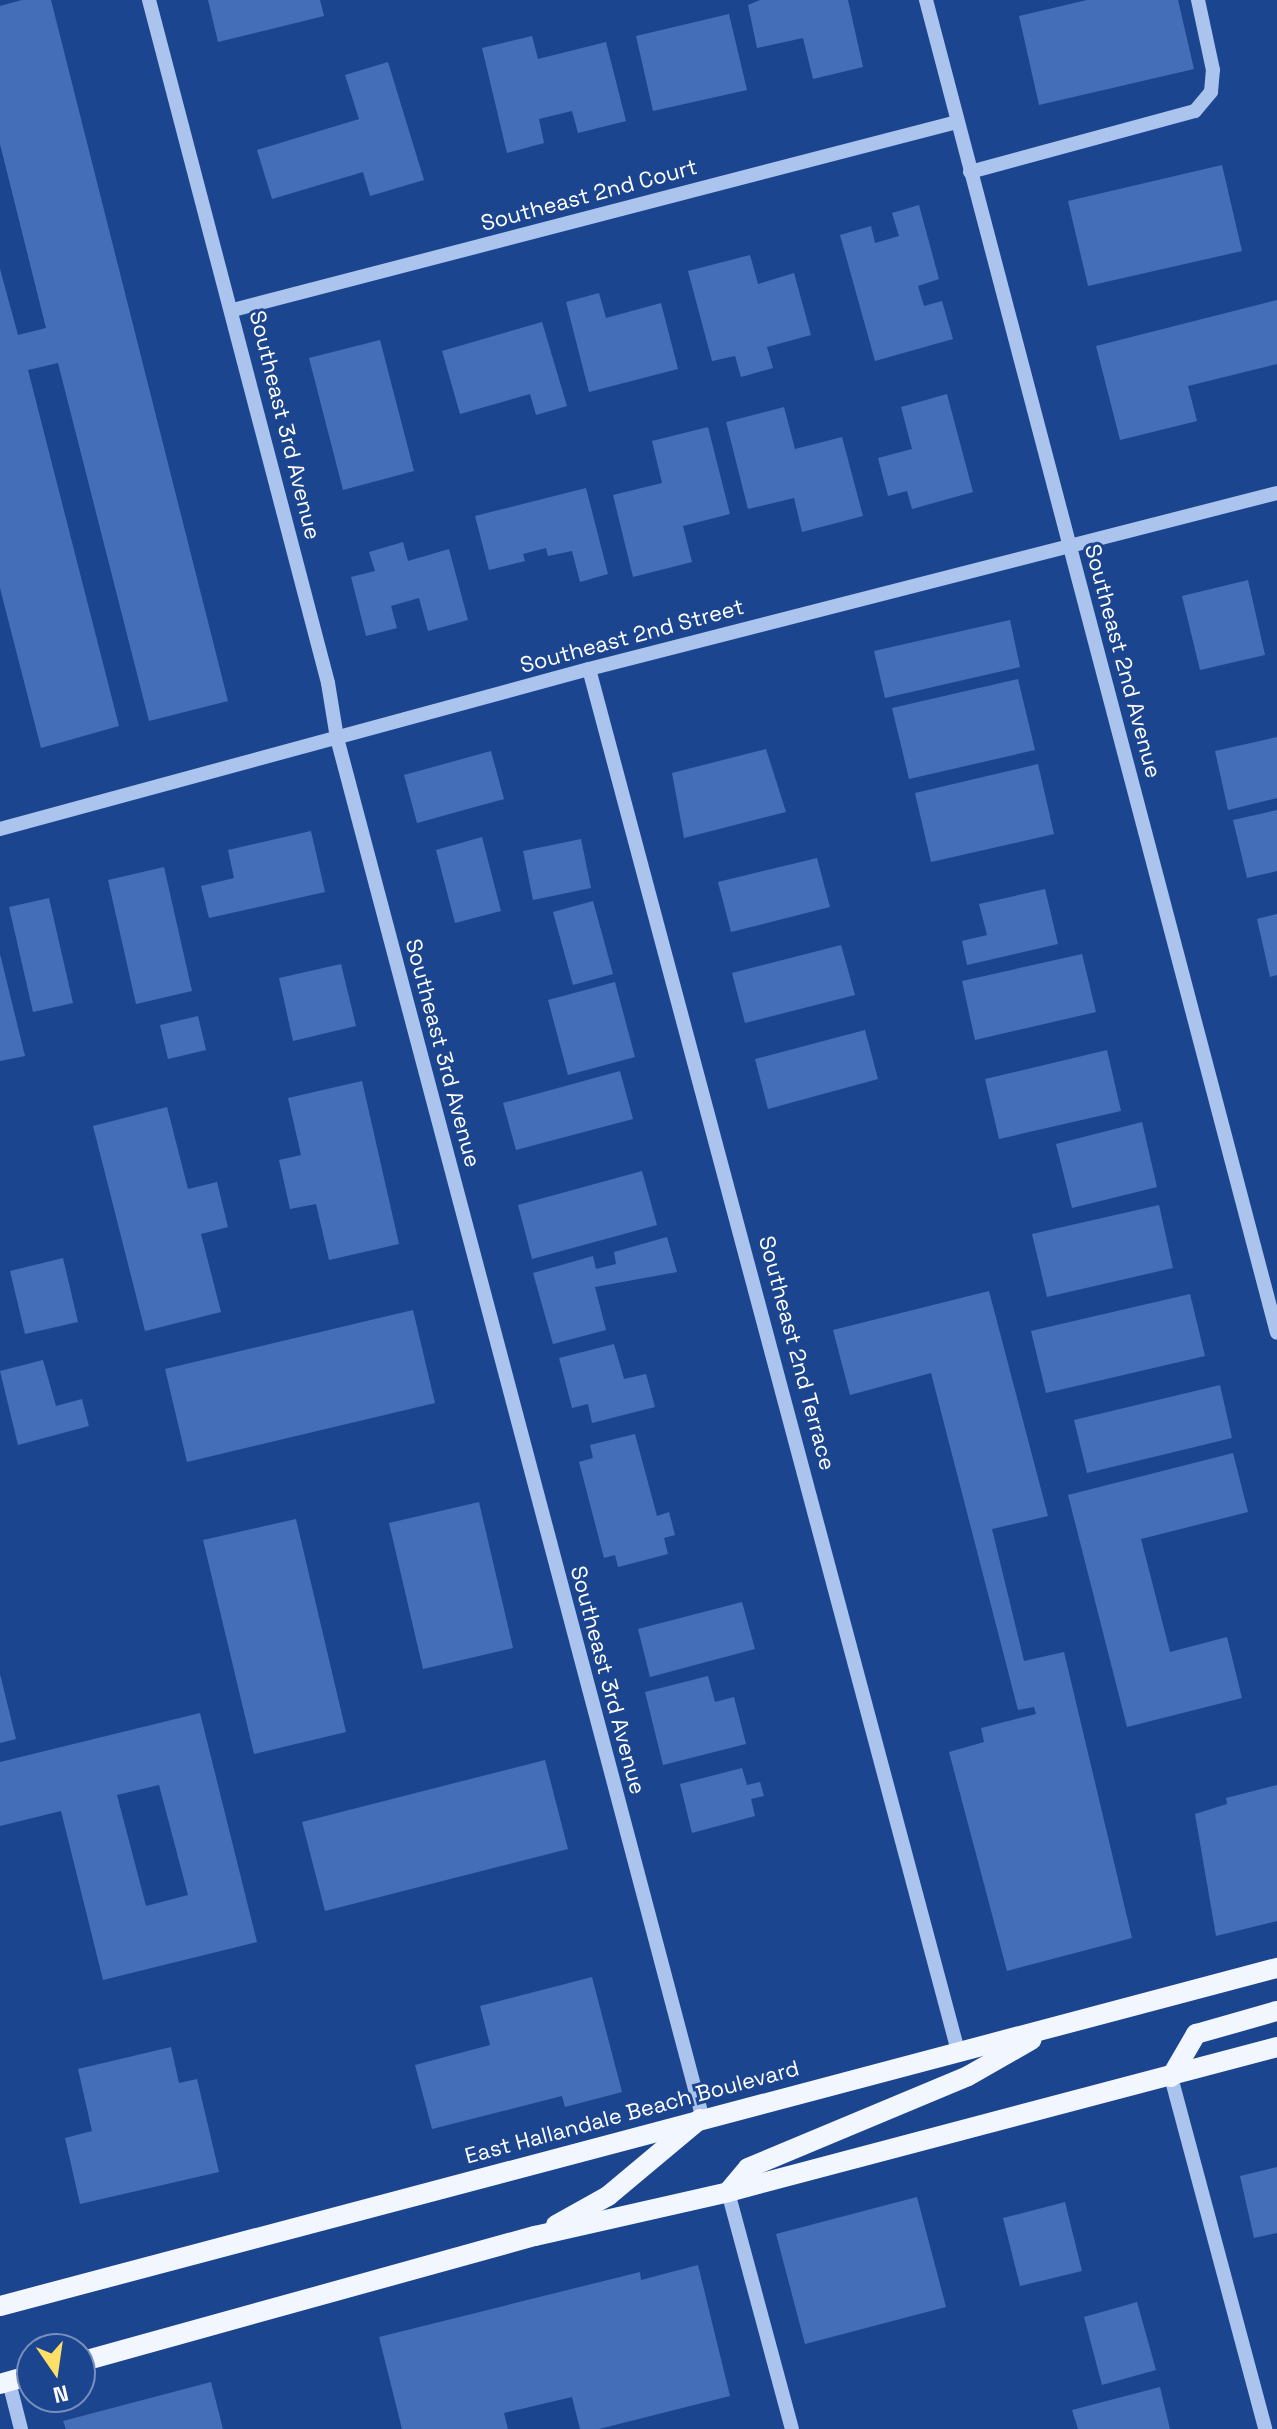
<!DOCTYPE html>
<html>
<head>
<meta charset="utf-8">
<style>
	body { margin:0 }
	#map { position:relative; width:1277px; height:2429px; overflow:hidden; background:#1c4590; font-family:"Space Grotesk",sans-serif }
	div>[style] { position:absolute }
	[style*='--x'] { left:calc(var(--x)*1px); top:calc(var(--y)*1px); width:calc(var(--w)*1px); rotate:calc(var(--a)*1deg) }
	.building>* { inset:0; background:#446fb8 }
	.minor>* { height:14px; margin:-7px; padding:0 7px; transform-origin:7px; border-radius:7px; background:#abc4ee }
	.major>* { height:20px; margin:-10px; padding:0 10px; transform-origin:10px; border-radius:10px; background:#f2f6ff }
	span { translate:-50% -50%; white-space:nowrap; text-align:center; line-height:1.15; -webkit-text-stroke:6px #1c4590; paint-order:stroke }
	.street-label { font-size:22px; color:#fff }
	.north { position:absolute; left:16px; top:2333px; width:80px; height:80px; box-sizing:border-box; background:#1c4590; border:2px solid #778fbc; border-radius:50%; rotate:167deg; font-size:22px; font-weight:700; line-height:32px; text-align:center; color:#fff }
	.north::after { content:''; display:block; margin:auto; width:28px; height:36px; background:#fedf68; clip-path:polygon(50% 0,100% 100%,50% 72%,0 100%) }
</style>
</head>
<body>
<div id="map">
	<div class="building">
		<div style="clip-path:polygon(22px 0,51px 0,228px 701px,149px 721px,58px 363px,28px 370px,119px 726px,41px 748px,0 588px,0 269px,18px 335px,46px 328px,0 144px,0 6px)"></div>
		<div style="clip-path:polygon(208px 0,320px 0,324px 16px,218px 42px)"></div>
		<div style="clip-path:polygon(760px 0,848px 0,863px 67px,813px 79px,803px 38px,757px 48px,748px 5px)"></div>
		<div style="clip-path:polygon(1087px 0,1178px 0,1194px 69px,1039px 105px,1019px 16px)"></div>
		<div style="clip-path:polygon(729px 14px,747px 90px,653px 111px,636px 36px)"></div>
		<div style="clip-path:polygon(532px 36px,538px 59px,606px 42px,626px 121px,578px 133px,572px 111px,539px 119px,544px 143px,507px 153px,482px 48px)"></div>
		<div style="clip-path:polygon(388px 62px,424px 180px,370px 196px,363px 172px,272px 199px,257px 150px,359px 119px,345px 75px)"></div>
		<div style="clip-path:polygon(1222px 165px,1242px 251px,1088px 286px,1068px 201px)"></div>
		<div style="clip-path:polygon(919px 205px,939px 279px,918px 286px,924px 306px,942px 301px,953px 339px,875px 361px,840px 235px,871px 226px,875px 243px,899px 236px,892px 213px)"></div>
		<div style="clip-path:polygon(750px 255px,758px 284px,794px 273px,811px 335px,767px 347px,773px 368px,741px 377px,735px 356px,712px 361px,688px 271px)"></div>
		<div style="clip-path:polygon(599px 293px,606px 318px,661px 303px,678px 369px,589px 392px,566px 302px)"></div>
		<div style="clip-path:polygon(1277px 300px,1277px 364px,1188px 386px,1197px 421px,1120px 440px,1096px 346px)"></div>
		<div style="clip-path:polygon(542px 322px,567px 406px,536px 415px,530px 394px,460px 414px,442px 351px)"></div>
		<div style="clip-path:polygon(380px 340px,414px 471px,343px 490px,309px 358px)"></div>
		<div style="clip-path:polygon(947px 394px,973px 492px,912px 509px,907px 491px,888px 496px,878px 458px,912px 449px,901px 407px)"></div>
		<div style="clip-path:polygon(784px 407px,795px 449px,842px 437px,863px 516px,802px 532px,794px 498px,748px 509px,726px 422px)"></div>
		<div style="clip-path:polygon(708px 427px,730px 514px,683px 526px,692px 562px,633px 577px,613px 495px,662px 483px,652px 441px)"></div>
		<div style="clip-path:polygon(586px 488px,608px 574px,580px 582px,572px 551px,548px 556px,546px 548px,523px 554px,525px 561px,489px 570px,475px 516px)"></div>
		<div style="clip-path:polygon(403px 542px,408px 561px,449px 549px,468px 620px,428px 631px,419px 598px,391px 606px,397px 628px,366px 636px,351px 577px,375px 571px,369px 552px)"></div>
		<div style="clip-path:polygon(1248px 580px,1265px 655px,1200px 670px,1182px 596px)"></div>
		<div style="clip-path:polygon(1010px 620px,1020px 667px,885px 698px,874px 651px)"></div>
		<div style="clip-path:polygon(1018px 679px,1035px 750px,909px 779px,892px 708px)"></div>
		<div style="clip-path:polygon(1277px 737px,1277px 798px,1228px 810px,1215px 751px)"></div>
		<div style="clip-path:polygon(766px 749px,786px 812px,684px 838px,672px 773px)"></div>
		<div style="clip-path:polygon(491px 751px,504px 799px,417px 823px,404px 775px)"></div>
		<div style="clip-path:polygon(1038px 764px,1054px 834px,931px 862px,915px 793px)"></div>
		<div style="clip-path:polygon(1277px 810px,1277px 871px,1247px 878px,1233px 820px)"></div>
		<div style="clip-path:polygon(311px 831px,325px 892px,209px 918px,201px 886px,234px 878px,228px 850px)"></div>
		<div style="clip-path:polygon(482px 837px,501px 911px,455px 923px,436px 850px)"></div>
		<div style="clip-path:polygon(581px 839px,591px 888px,533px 900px,523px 851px)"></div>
		<div style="clip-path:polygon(817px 858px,830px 907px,731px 932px,718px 882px)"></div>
		<div style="clip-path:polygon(164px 867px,192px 991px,136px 1004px,108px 880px)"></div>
		<div style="clip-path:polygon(1045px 889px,1058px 944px,967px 965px,962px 941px,987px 935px,979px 904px)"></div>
		<div style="clip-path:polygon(49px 898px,73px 1003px,33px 1012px,9px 907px)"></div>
		<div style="clip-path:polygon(593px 901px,613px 974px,573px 985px,553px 912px)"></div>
		<div style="clip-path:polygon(1277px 914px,1277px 975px,1270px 977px,1257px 919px)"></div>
		<div style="clip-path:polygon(841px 945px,855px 995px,745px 1023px,732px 973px)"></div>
		<div style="clip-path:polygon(0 954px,25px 1056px,0 1061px)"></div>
		<div style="clip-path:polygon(1082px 954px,1096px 1012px,975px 1040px,962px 981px)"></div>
		<div style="clip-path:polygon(341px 964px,356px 1026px,293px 1041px,279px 978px)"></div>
		<div style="clip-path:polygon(615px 982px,635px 1057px,568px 1075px,548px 1000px)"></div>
		<div style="clip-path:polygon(198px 1016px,206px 1050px,168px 1059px,160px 1025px)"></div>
		<div style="clip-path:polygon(865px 1030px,878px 1079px,768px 1109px,755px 1059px)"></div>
		<div style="clip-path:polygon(1107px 1050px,1121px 1111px,999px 1139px,985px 1079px)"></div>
		<div style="clip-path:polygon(620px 1071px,633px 1119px,516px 1150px,503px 1103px)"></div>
		<div style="clip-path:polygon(362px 1081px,399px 1244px,329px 1260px,316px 1204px,290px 1209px,279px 1160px,301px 1155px,288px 1098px)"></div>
		<div style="clip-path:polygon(167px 1107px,188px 1189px,217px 1182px,228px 1227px,201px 1234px,221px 1312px,145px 1331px,93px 1126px)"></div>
		<div style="clip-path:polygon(1142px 1122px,1157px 1187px,1072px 1208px,1056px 1144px)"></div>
		<div style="clip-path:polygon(642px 1171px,657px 1225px,532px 1259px,518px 1205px)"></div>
		<div style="clip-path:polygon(1159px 1205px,1173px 1268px,1047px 1297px,1032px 1234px)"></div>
		<div style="clip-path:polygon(667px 1237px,677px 1272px,595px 1287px,606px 1330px,553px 1344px,533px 1273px,593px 1256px,596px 1269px,616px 1264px,614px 1252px)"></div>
		<div style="clip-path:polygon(63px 1258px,78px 1322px,25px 1334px,10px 1271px)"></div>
		<div style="clip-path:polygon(989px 1291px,1048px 1516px,992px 1529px,1024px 1661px,1064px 1652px,1132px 1938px,1007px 1971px,949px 1752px,984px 1742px,981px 1728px,1036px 1714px,1034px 1707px,1018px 1710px,931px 1373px,850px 1395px,833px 1330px)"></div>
		<div style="clip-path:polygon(1190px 1294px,1205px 1356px,1046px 1393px,1031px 1331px)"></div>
		<div style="clip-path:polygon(413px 1310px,435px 1403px,187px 1462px,165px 1369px)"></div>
		<div style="clip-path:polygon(614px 1344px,624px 1379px,646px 1374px,655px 1407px,592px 1423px,588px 1404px,572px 1408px,559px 1358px)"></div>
		<div style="clip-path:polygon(43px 1360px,56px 1406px,82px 1399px,89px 1426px,18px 1445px,0 1371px)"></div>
		<div style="clip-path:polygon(1220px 1385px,1232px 1438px,1087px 1473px,1074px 1420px)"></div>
		<div style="clip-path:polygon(635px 1434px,657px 1516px,669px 1512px,675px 1535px,664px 1538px,668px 1554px,618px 1567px,615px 1555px,604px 1558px,579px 1462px,593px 1458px,590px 1445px)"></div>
		<div style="clip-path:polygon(1233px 1453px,1248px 1512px,1141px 1539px,1170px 1652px,1227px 1637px,1242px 1698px,1127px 1727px,1068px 1495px)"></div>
		<div style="clip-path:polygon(479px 1502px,513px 1648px,423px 1669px,389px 1523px)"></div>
		<div style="clip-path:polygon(296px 1519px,346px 1732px,254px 1754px,203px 1540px)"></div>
		<div style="clip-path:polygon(742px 1602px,755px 1649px,650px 1677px,638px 1629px)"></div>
		<div style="clip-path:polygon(0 1674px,16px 1739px,0 1743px)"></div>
		<div style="clip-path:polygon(708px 1676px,715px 1702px,734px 1697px,746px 1744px,663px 1765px,645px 1692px)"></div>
		<div style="clip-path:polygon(evenodd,200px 1713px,257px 1942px,103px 1980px,61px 1811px,0 1826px,0 1762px,200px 1713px,159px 1785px,188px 1895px,146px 1906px,117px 1795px,159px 1785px)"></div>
		<div style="clip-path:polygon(545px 1760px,568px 1849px,325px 1911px,302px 1822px)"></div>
		<div style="clip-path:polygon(742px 1768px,747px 1785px,760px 1782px,764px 1796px,751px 1799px,755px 1816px,692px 1833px,680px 1784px)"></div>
		<div style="clip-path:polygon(1277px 1785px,1277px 1921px,1216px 1936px,1195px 1814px,1227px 1804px,1226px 1798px)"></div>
		<div style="clip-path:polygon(592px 1977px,622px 2092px,565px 2107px,562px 2096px,432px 2129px,415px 2065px,490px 2045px,480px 2006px)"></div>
		<div style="clip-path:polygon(171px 2047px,179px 2083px,197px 2079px,219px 2172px,80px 2204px,65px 2138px,92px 2131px,78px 2069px)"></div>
		<div style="clip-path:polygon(1277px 2167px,1277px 2233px,1254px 2238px,1240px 2176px)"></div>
		<div style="clip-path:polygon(917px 2197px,946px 2307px,805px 2344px,776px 2234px)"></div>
		<div style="clip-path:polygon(1065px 2202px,1082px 2271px,1020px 2286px,1003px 2218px)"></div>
		<div style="clip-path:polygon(698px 2265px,730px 2396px,599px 2429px,580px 2429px,572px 2397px,504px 2413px,508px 2429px,402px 2429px,379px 2337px,640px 2272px,641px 2280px)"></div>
		<div style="clip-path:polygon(1137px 2302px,1156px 2370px,1102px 2385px,1084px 2317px)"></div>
		<div style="clip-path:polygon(211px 2382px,223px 2429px,66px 2429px,63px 2421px)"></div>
		<div style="clip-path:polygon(1160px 2387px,1170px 2429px,1078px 2429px,1072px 2410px)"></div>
	</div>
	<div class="minor">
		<div style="--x:149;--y:0;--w:706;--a:75.31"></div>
		<div style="--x:328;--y:683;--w:56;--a:80.7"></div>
		<div style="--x:337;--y:738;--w:1426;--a:75.16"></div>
		<div style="--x:926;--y:0;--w:1378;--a:75.25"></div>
		<div style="--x:970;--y:172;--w:233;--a:-15.2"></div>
		<div style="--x:1195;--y:111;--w:25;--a:-50"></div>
		<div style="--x:1211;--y:92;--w:22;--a:-85"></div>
		<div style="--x:1213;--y:70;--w:72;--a:-102.1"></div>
		<div style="--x:233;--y:310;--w:748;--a:-14.56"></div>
		<div style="--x:589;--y:669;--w:1430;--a:75.05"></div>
		<div style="--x:0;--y:829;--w:610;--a:-15.2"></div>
		<div style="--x:589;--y:669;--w:710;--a:-14.35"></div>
		<div style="--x:1171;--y:2077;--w:364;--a:75"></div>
		<div style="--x:728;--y:2192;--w:245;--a:74.9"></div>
		<div style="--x:9;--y:2382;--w:49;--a:75.7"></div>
	</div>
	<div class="major">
		<div style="--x:1171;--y:2077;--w:50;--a:-59.8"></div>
		<div style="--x:1196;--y:2034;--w:84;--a:-15.9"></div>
		<div style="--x:728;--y:2192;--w:31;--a:-50"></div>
		<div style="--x:748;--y:2168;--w:238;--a:-22.7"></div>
		<div style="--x:968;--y:2076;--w:73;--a:-29.7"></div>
		<div style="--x:556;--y:2225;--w:60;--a:-29.1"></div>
		<div style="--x:608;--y:2196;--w:120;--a:-39.9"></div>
		<div style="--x:0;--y:2306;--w:1321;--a:-14.83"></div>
		<div style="--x:80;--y:2362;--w:472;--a:-15.5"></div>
		<div style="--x:535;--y:2236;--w:198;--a:-12.8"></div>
		<div style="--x:728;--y:2192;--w:568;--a:-14.79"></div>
		<div style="--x:0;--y:2384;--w:33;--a:-16"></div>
	</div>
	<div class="street-label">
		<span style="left:589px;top:195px;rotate:-15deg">Southeast 2nd Court</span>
		<span style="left:285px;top:425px;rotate:76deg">Southeast 3rd Avenue</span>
		<span style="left:632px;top:636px;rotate:-15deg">Southeast 2nd Street</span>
		<span style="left:1123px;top:661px;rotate:75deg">Southeast 2nd Avenue</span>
		<span style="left:443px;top:1053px;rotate:75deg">Southeast 3rd Avenue</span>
		<span style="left:797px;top:1353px;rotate:75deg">Southeast 2nd Terrace</span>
		<span style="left:608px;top:1680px;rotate:75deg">Southeast 3rd Avenue</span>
		<span style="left:632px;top:2112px;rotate:-15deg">East Hallandale Beach Boulevard</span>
	</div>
	<div class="north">N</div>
</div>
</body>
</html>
